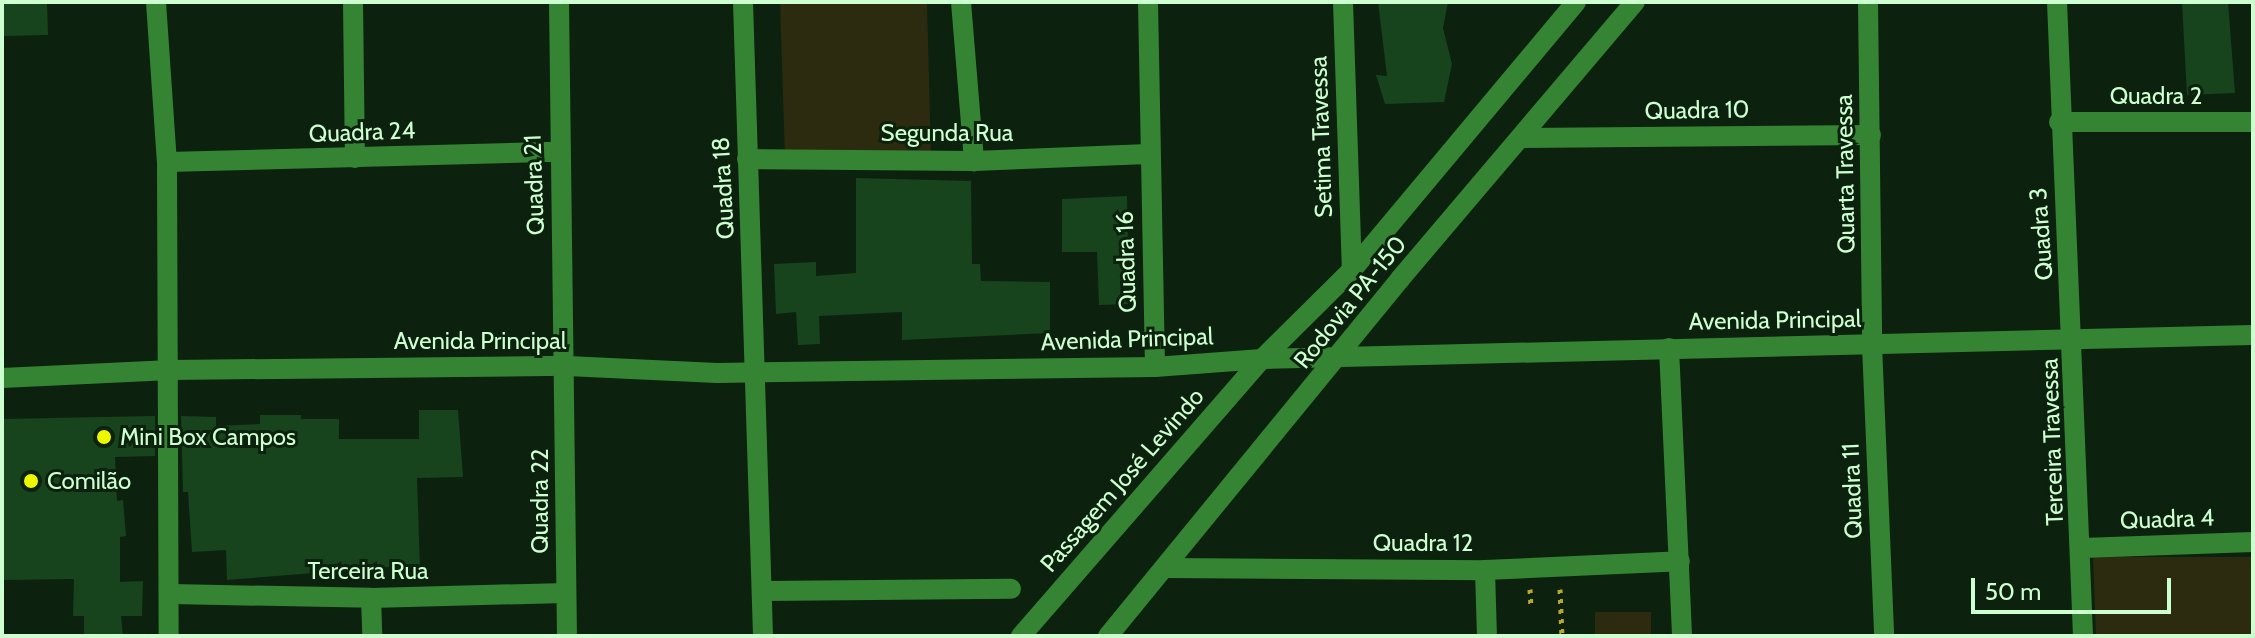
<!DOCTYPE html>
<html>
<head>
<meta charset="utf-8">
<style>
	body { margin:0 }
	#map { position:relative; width:2255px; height:638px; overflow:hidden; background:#0c220e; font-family:Cabin,sans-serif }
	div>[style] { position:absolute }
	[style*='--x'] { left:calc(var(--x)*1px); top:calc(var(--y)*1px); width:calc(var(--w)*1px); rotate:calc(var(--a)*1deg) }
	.green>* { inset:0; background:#2c2a0f }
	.building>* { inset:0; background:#17441d }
	.path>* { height:5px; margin-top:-2.5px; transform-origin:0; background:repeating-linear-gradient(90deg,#baa926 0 4px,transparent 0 10px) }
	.minor>* { height:20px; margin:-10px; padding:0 10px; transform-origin:10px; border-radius:10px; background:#358434 }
	.dots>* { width:22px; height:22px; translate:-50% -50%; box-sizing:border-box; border:4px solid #0c220e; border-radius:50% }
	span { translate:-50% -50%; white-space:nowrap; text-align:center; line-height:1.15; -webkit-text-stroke:6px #0c220e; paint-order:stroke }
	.street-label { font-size:24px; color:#cdffd0 }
	.poi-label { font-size:24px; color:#cdffd0 }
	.left { translate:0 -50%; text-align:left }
	.frame { position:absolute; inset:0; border:4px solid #cdffd0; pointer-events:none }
	.scale { position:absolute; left:1971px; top:578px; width:200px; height:36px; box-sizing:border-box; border:4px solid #cdffd0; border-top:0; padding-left:10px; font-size:24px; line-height:28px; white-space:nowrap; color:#cdffd0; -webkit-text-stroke:6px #0c220e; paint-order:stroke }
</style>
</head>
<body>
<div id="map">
	<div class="green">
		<div style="clip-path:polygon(780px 2px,927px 2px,931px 156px,785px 159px)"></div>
		<div style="clip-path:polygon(2093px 557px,2253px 557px,2253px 636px,2096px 636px)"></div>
		<div style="clip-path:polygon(1595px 612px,1651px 612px,1651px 636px,1595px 636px)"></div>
	</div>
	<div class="building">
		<div style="clip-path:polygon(2px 2px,47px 2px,48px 35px,2px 36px)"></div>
		<div style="clip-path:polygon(1378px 2px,1448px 2px,1443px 28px,1452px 64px,1444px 102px,1385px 104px,1376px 75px,1387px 76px)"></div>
		<div style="clip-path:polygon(2182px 2px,2228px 2px,2235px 93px,2187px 95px)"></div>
		<div style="clip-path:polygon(856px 178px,971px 181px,972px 264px,980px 264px,981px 281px,1050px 282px,1050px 333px,902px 340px,902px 312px,819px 316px,820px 344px,798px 345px,796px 312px,776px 314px,774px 264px,816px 262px,816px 276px,856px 273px)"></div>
		<div style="clip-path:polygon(1127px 196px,1129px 304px,1099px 305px,1097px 252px,1062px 252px,1062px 199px)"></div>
		<div style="clip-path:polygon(419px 410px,458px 410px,463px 477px,417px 478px,420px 570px,390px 567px,227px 580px,226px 550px,192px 552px,188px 492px,183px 492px,181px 416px,216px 417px,216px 426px,260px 424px,260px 415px,301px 415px,301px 419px,339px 419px,339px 439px,419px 439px)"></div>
		<div style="clip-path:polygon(155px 416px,155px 456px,115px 457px,117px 501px,123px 500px,126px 536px,120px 537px,120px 582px,143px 581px,142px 616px,121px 616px,123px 636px,84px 636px,84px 616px,73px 616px,74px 579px,2px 580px,2px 419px)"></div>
	</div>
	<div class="path">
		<div style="--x:1530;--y:589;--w:17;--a:87"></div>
		<div style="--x:1560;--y:589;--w:47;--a:87.6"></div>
	</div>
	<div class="minor">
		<div style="--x:156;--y:2;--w:160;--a:86.1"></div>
		<div style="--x:167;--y:162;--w:474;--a:89.8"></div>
		<div style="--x:353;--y:2;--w:156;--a:89.3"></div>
		<div style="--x:559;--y:2;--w:634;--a:89.28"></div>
		<div style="--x:743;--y:2;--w:634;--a:88.19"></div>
		<div style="--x:961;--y:2;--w:160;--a:85.3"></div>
		<div style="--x:1148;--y:2;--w:365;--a:88.9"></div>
		<div style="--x:1343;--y:2;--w:268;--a:88.1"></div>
		<div style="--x:1868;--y:2;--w:343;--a:89.3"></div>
		<div style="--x:1872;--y:345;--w:291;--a:87.6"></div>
		<div style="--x:2057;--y:2;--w:635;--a:87.65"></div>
		<div style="--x:2059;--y:122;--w:194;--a:0"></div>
		<div style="--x:1524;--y:138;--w:347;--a:-0.5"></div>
		<div style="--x:747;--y:159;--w:227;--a:0.5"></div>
		<div style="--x:974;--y:161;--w:174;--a:-2.3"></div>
		<div style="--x:167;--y:162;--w:391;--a:-1.5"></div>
		<div style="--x:1669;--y:348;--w:288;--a:87.4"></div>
		<div style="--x:2;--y:378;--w:169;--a:-2.7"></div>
		<div style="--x:171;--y:370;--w:396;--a:-0.6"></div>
		<div style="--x:567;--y:366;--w:150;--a:2.7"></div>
		<div style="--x:717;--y:373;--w:438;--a:-0.8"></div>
		<div style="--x:1155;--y:367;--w:107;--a:-4.3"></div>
		<div style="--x:1262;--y:359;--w:991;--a:-1.39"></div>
		<div style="--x:2082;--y:548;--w:171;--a:-2"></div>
		<div style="--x:1165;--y:568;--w:320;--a:0.4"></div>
		<div style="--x:1485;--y:570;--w:195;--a:-2.6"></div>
		<div style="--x:1485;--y:570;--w:66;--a:88.3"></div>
		<div style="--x:763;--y:591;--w:248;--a:-0.5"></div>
		<div style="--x:171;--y:594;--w:200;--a:1.1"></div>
		<div style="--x:371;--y:598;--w:194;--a:-1.5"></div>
		<div style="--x:371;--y:598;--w:38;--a:88"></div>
		<div style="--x:1021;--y:636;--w:367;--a:-49"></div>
		<div style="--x:1262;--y:359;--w:127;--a:-44.7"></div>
		<div style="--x:1352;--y:270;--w:349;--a:-50.1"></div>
		<div style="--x:1108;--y:636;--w:461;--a:-50.7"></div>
		<div style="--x:1400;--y:279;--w:363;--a:-49.7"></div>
	</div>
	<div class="dots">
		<div style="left:104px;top:437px;background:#edf800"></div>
		<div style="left:31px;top:481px;background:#edf800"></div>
	</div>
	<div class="street-label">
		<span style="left:2156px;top:96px">Quadra 2</span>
		<span style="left:1697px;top:110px;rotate:-1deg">Quadra 10</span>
		<span style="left:362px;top:132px;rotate:-2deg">Quadra 24</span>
		<span style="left:947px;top:133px">Segunda Rua</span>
		<span style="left:1321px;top:137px;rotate:-92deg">Setima Travessa</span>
		<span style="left:1845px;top:174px;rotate:-91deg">Quarta Travessa</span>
		<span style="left:534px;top:185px;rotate:-92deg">Quadra 21</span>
		<span style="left:723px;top:188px;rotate:-93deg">Quadra 18</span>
		<span style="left:2041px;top:234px;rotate:-94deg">Quadra 3</span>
		<span style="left:1126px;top:262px;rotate:-92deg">Quadra 16</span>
		<span style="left:1350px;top:302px;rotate:-51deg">Rodovia PA-150</span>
		<span style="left:1775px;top:320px;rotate:-1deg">Avenida Principal</span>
		<span style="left:1127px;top:339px;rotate:-2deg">Avenida Principal</span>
		<span style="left:480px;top:341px">Avenida Principal</span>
		<span style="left:2052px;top:442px;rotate:-92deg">Terceira Travessa</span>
		<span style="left:1122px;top:480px;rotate:-49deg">Passagem José Levindo</span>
		<span style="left:1852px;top:491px;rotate:-92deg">Quadra 11</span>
		<span style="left:540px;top:501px;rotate:-90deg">Quadra 22</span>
		<span style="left:2167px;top:519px;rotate:-2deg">Quadra 4</span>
		<span style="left:1423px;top:543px">Quadra 12</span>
		<span style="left:368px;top:571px">Terceira Rua</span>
	</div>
	<div class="poi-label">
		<span class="left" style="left:120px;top:437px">Mini Box Campos</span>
		<span class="left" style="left:47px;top:481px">Comilão</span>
	</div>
	<div class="frame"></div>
	<div class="scale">50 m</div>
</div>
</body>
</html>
